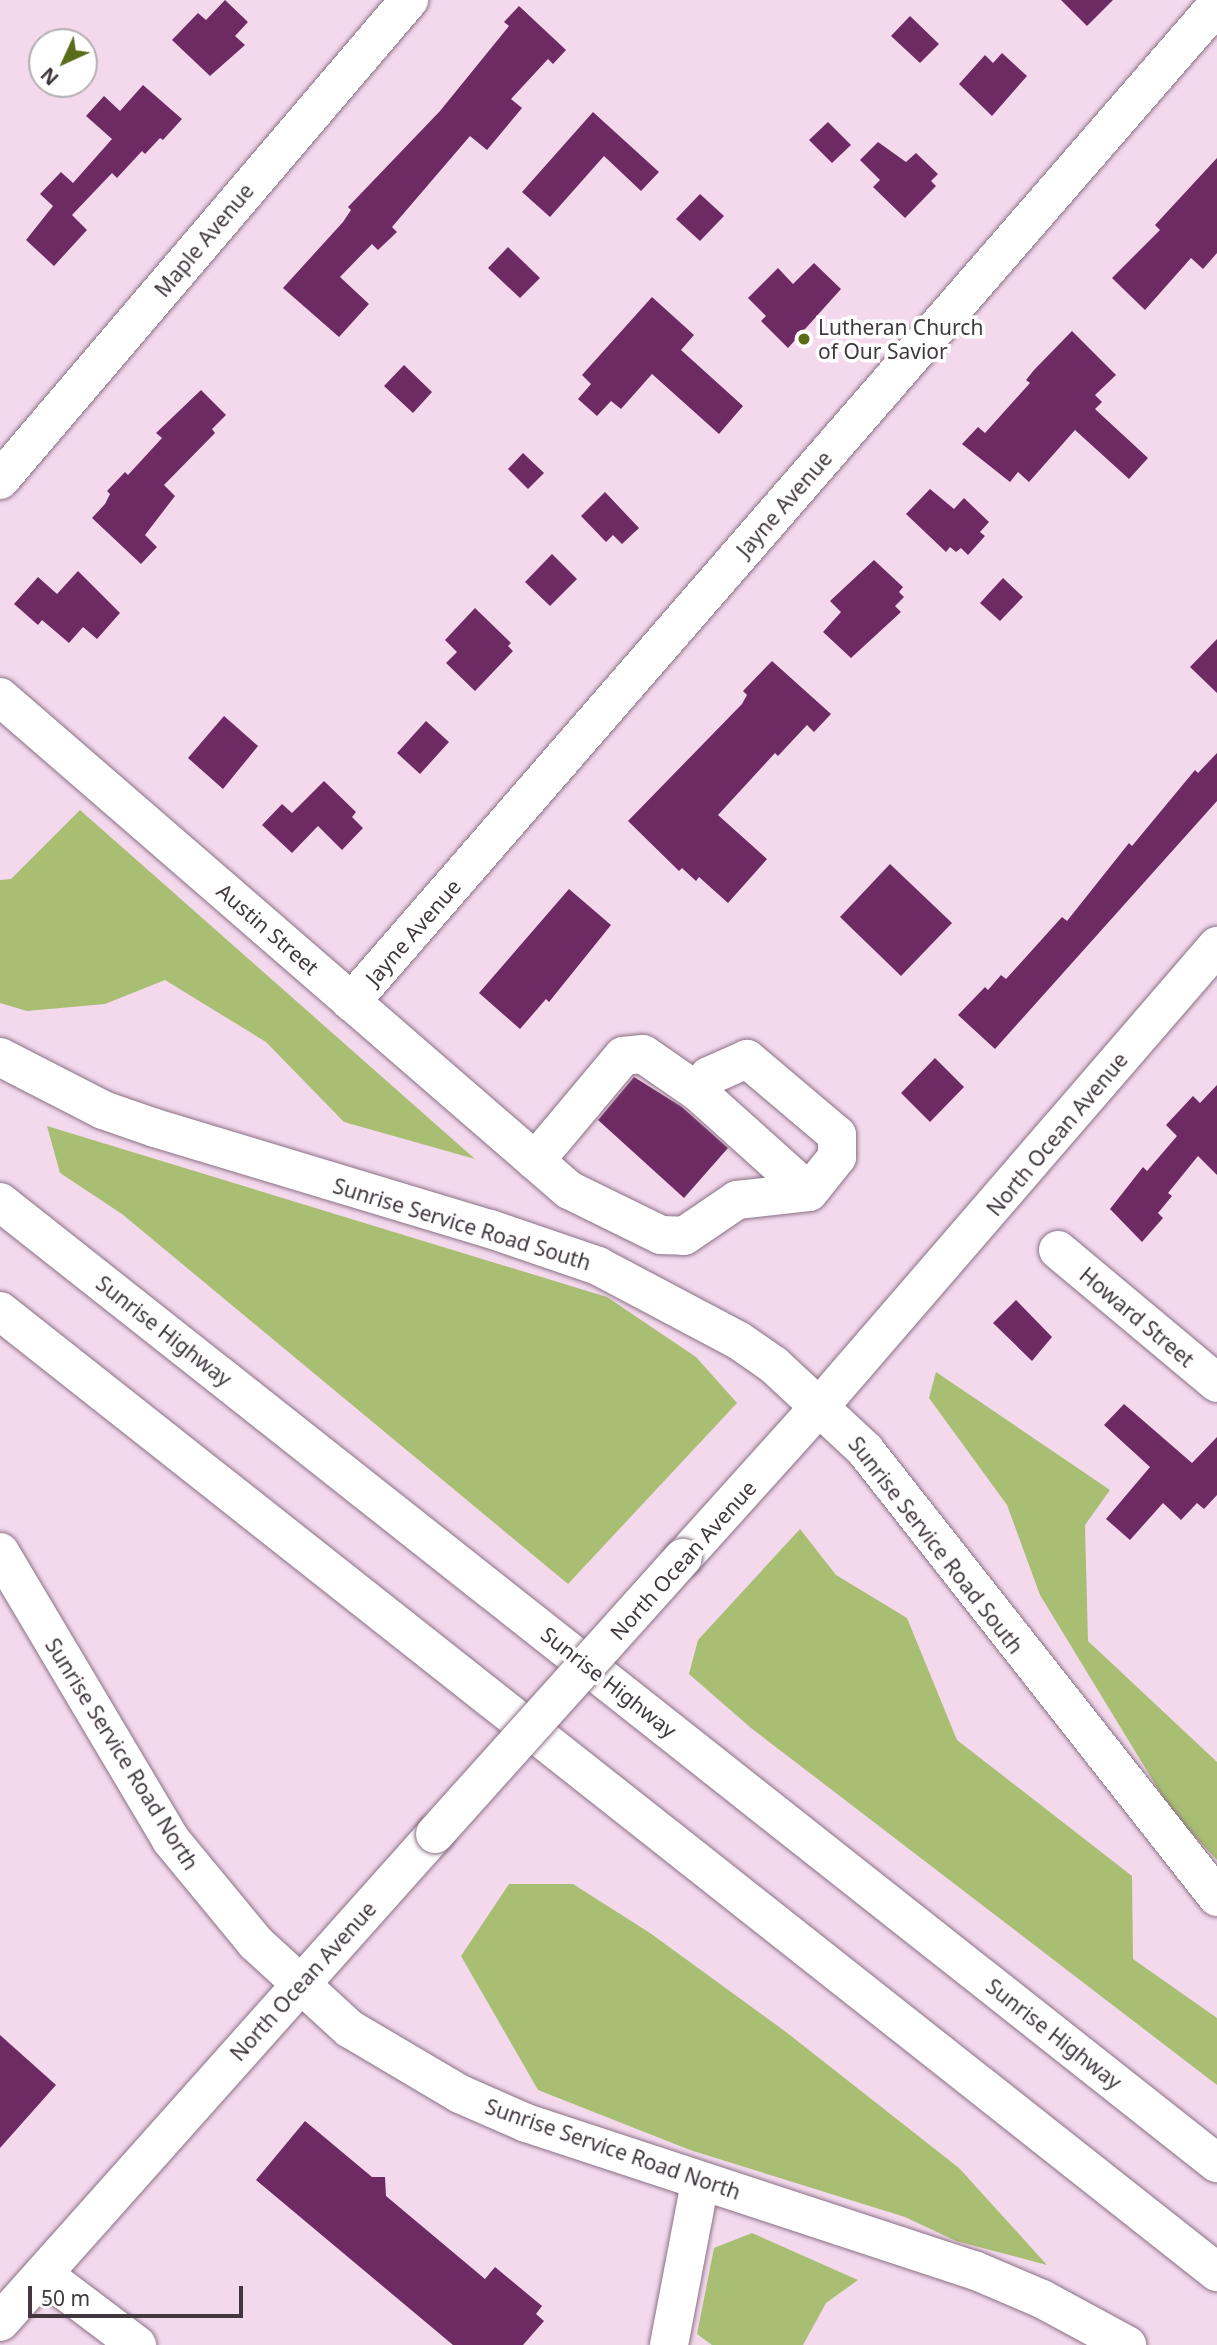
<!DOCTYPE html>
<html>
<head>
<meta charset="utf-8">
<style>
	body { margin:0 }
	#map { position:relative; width:1217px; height:2345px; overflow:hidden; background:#f4d9ed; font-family:"Noto Sans",sans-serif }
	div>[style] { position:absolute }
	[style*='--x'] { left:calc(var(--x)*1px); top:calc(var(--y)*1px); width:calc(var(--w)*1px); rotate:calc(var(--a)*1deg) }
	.green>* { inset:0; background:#a8be72 }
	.building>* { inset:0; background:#6e2b63 }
	.roads { filter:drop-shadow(0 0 2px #897184) drop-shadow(0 0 2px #897184) }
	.minor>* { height:38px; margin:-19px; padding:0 19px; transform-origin:19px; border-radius:19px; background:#fff }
	.major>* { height:38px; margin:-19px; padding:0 19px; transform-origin:19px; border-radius:19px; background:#fff }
	.highway>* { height:38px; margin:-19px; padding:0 19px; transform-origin:19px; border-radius:19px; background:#fff }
	.bridges { filter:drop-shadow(0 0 2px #897184) drop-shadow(0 0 2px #897184) }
	.major-bridge>* { height:38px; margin:-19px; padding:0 19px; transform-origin:19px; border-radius:19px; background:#fff }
	.dots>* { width:19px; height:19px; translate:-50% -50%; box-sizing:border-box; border:4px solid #fff; border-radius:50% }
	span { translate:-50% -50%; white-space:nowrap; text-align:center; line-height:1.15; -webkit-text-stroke:7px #fff; paint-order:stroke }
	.street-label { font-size:21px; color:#41373f }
	.poi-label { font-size:21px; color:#41373f }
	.left { translate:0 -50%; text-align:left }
	.north { position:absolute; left:28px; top:28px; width:70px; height:70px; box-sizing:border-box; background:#fff; border:2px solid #b3afb2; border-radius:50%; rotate:225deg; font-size:19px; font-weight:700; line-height:28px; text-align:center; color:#41373f }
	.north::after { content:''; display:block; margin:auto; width:24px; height:32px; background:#596c1a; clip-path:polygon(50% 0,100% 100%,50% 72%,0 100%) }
	.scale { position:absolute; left:28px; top:2286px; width:215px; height:32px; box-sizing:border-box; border:4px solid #41373f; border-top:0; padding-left:9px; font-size:21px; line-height:24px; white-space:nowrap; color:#41373f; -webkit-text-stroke:5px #fff; paint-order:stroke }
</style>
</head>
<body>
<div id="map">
	<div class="green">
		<div style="clip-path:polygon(80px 810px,475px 1159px,344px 1122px,266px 1042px,165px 980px,105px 1004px,27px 1011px,0 1003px,0 880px,11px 879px)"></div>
		<div style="clip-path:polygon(47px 1126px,607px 1297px,696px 1357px,737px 1403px,568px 1584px,122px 1214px,60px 1173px)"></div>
		<div style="clip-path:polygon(936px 1372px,1110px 1490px,1085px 1525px,1088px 1641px,1217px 1762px,1217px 1860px,1172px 1812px,1040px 1595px,1007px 1505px,929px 1398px)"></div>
		<div style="clip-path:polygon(800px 1529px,836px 1575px,907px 1618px,957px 1740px,1132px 1876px,1133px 1959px,1217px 2018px,1217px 2085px,751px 1728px,689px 1674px,698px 1640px)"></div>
		<div style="clip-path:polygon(509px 1884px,573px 1884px,650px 1933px,786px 2032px,959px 2168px,1047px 2265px,956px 2241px,905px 2217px,690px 2150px,538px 2090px,461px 1956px)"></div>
		<div style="clip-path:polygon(752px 2233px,858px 2280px,826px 2303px,803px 2345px,712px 2345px,697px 2334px,714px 2248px)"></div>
	</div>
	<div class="building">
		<div style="clip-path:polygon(225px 0,248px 22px,235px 36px,245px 45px,210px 76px,172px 40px,198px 13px,206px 20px)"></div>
		<div style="clip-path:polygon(1061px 0,1113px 0,1087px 26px)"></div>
		<div style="clip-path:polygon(519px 6px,566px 50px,553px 64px,548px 59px,511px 99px,522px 108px,487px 150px,470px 136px,392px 227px,397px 232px,378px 250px,372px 244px,340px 277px,369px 304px,339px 337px,283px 288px,343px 222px,351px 210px,348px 207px,440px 111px,509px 26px,504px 22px)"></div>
		<div style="clip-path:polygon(910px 16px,939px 44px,920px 63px,891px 36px)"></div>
		<div style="clip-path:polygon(1002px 53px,1027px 76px,992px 116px,959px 84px,985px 55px,993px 63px)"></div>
		<div style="clip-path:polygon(143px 85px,182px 119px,163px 140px,160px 138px,145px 154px,142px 151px,117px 178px,112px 173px,72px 215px,87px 230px,54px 266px,26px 240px,53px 206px,40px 194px,61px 172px,73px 183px,112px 139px,86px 116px,104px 96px,120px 111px)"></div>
		<div style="clip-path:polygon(593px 112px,659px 172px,641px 191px,604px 156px,550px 217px,522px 192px)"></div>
		<div style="clip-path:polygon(828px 122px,851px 145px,832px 163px,809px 140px)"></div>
		<div style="clip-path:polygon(878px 142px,906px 162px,916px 153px,938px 174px,931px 181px,936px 186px,905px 218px,873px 187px,880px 180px,860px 160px)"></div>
		<div style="clip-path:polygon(1217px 158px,1217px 253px,1203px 269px,1191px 258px,1145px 310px,1112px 278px,1160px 230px,1155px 225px)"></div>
		<div style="clip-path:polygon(700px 194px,724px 216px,700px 241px,676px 219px)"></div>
		<div style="clip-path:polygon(508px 247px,540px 278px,520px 298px,488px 268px)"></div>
		<div style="clip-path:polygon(814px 263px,841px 289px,788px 348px,761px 321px,766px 316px,748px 298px,778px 268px,793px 284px)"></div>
		<div style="clip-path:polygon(652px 297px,694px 335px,681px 350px,743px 406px,719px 434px,652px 374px,621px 409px,611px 401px,597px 416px,578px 399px,591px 384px,582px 375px)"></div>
		<div style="clip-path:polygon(1072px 331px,1116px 375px,1095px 395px,1102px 402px,1095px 409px,1148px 458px,1129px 479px,1075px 430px,1029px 482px,1018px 472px,1010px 482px,962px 444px,978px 427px,985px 433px,1030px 383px,1026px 380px,1034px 370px)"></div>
		<div style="clip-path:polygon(404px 365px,432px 392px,413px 413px,384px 386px)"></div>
		<div style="clip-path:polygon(201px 390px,226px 415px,212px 429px,215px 433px,164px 485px,175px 496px,145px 535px,157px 547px,141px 564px,92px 518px,105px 504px,110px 494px,107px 491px,125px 472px,128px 475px,162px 438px,156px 433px)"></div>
		<div style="clip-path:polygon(523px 453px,544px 473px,528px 489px,508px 469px)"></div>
		<div style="clip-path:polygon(930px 489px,954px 509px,964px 498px,989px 522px,980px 532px,985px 536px,968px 555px,961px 548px,956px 552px,950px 547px,946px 552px,906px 514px)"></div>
		<div style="clip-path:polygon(605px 492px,639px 528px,622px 544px,613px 535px,606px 542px,581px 516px)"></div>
		<div style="clip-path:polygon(552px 554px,577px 579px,550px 606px,525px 582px)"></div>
		<div style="clip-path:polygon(874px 560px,903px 587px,899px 592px,904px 597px,895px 606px,901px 612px,851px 658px,823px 632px,841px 612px,830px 601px)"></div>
		<div style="clip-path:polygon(78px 571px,120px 613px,97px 639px,83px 627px,69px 643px,42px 620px,38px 625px,14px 604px,38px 577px,57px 594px)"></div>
		<div style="clip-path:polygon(1003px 578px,1023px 597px,1000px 621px,980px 603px)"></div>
		<div style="clip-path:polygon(475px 608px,511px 643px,508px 646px,513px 651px,475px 691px,446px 663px,457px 652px,445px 640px)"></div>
		<div style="clip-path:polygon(1217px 639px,1217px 693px,1190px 667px)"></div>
		<div style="clip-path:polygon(772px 661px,831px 714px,814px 732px,807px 725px,778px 756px,775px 753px,718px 815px,767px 859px,728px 903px,699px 877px,696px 881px,682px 868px,679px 871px,628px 821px,742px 704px,747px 695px,743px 691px)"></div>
		<div style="clip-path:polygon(224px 716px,258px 746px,223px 789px,188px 758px)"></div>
		<div style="clip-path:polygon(426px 721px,449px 742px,420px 774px,397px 753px)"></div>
		<div style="clip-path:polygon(1217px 753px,1217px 801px,995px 1049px,958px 1015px,985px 987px,988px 990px,1001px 975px,1006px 979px,1062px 917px,1067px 921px,1129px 843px,1132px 846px,1195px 770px,1198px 773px)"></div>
		<div style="clip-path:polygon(324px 781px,356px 812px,352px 817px,363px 828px,342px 850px,318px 826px,292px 853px,262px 825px,282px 804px,292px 813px)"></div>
		<div style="clip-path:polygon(890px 864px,952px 923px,901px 976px,840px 917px)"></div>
		<div style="clip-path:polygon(569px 889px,611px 925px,549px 1002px,546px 999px,520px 1029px,479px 993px)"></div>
		<div style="clip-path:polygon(935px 1058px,964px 1087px,930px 1122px,901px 1093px)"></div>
		<div style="clip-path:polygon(634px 1077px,682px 1107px,728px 1148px,684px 1198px,598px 1120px)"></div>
		<div style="clip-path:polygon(1217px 1085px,1217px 1175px,1198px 1156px,1168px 1193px,1172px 1196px,1158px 1213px,1163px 1218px,1142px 1242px,1110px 1209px,1143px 1167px,1147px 1171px,1177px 1136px,1166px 1125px,1193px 1096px,1200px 1103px)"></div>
		<div style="clip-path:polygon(1016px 1300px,1052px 1337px,1032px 1361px,993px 1323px)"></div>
		<div style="clip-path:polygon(1124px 1404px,1192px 1463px,1217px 1437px,1217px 1495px,1204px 1509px,1197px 1503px,1181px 1520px,1163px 1503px,1130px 1540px,1106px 1519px,1150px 1467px,1104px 1425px)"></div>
		<div style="clip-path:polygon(0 2035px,56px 2085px,0 2148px)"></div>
		<div style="clip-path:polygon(305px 2121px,372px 2177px,385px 2177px,386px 2196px,485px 2279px,495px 2267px,542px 2306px,536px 2314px,544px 2321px,523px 2345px,453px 2345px,256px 2180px)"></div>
	</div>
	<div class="roads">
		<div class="minor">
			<div style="--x:0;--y:480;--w:631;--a:-49.57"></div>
			<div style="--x:0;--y:697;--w:753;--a:40.91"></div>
			<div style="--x:569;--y:1190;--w:102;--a:26.1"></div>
			<div style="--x:661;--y:1235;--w:23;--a:2"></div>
			<div style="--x:684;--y:1236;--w:64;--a:-34.2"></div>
			<div style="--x:737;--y:1200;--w:72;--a:-6.3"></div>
			<div style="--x:809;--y:1192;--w:45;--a:-51.3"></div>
			<div style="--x:837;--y:1157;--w:22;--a:-90"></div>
			<div style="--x:837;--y:1135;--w:118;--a:-139.8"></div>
			<div style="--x:747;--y:1059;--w:42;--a:155.9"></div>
			<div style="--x:709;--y:1076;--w:19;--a:125"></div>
			<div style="--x:351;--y:1002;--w:1321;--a:-49.02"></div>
			<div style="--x:535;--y:1161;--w:137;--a:-50"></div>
			<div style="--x:623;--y:1056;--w:20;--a:-6"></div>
			<div style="--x:643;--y:1054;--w:67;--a:34.6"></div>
			<div style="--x:698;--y:1092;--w:149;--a:42"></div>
			<div style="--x:1058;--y:1250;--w:207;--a:39.9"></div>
			<div style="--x:820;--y:1406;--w:608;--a:-49.2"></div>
			<div style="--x:43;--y:2274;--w:118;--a:37.1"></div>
			<div style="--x:669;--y:2345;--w:166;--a:-79.2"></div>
		</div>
		<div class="major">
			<div style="--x:0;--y:1057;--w:116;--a:27.2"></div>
			<div style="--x:103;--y:1110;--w:55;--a:19.1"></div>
			<div style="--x:155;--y:1128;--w:350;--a:16.8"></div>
			<div style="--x:490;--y:1229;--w:114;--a:18.9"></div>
			<div style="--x:598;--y:1266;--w:158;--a:27.9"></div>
			<div style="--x:738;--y:1340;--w:44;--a:34.8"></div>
			<div style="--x:774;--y:1365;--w:125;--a:43"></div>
			<div style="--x:865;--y:1450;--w:569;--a:51.78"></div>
			<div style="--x:0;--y:1552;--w:335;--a:59.3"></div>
			<div style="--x:171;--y:1840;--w:134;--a:50.5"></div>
			<div style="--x:256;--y:1943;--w:127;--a:42.5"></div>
			<div style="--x:350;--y:2029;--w:128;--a:30.6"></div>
			<div style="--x:460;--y:2094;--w:72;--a:23.7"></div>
			<div style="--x:526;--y:2123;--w:472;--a:18.2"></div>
			<div style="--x:974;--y:2270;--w:74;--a:23.1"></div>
			<div style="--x:1042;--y:2299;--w:97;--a:28.4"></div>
			<div style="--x:683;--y:1558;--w:205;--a:-48"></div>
			<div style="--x:0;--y:2322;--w:654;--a:-48.29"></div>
		</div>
		<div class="highway">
			<div style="--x:0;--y:1202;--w:1551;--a:38.3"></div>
			<div style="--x:0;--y:1311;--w:1551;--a:38.3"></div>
		</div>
	</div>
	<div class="bridges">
		<div class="major-bridge">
			<div style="--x:435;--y:1834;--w:371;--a:-48.1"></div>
		</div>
	</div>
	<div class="dots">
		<div style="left:804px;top:339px;background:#596c1a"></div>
	</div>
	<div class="street-label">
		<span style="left:204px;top:240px;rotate:-50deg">Maple Avenue</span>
		<span style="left:784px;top:504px;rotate:-49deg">Jayne Avenue</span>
		<span style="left:268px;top:929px;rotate:41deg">Austin Street</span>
		<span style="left:413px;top:932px;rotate:-49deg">Jayne Avenue</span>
		<span style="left:1057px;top:1134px;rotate:-50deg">North Ocean Avenue</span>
		<span style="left:462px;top:1224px;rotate:17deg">Sunrise Service Road South</span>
		<span style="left:1137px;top:1317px;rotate:40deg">Howard Street</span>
		<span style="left:164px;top:1331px;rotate:38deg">Sunrise Highway</span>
		<span style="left:936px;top:1545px;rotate:52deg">Sunrise Service Road South</span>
		<span style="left:683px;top:1560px;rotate:-48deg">North Ocean Avenue</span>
		<span style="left:609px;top:1682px;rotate:38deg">Sunrise Highway</span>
		<span style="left:122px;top:1754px;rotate:58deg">Sunrise Service Road North</span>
		<span style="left:303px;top:1981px;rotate:-48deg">North Ocean Avenue</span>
		<span style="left:1054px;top:2034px;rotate:38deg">Sunrise Highway</span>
		<span style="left:613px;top:2149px;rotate:19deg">Sunrise Service Road North</span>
	</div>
	<div class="poi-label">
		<span class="left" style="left:818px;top:339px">Lutheran Church<br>of Our Savior</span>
	</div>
	<div class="north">N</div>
	<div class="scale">50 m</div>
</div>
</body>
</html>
